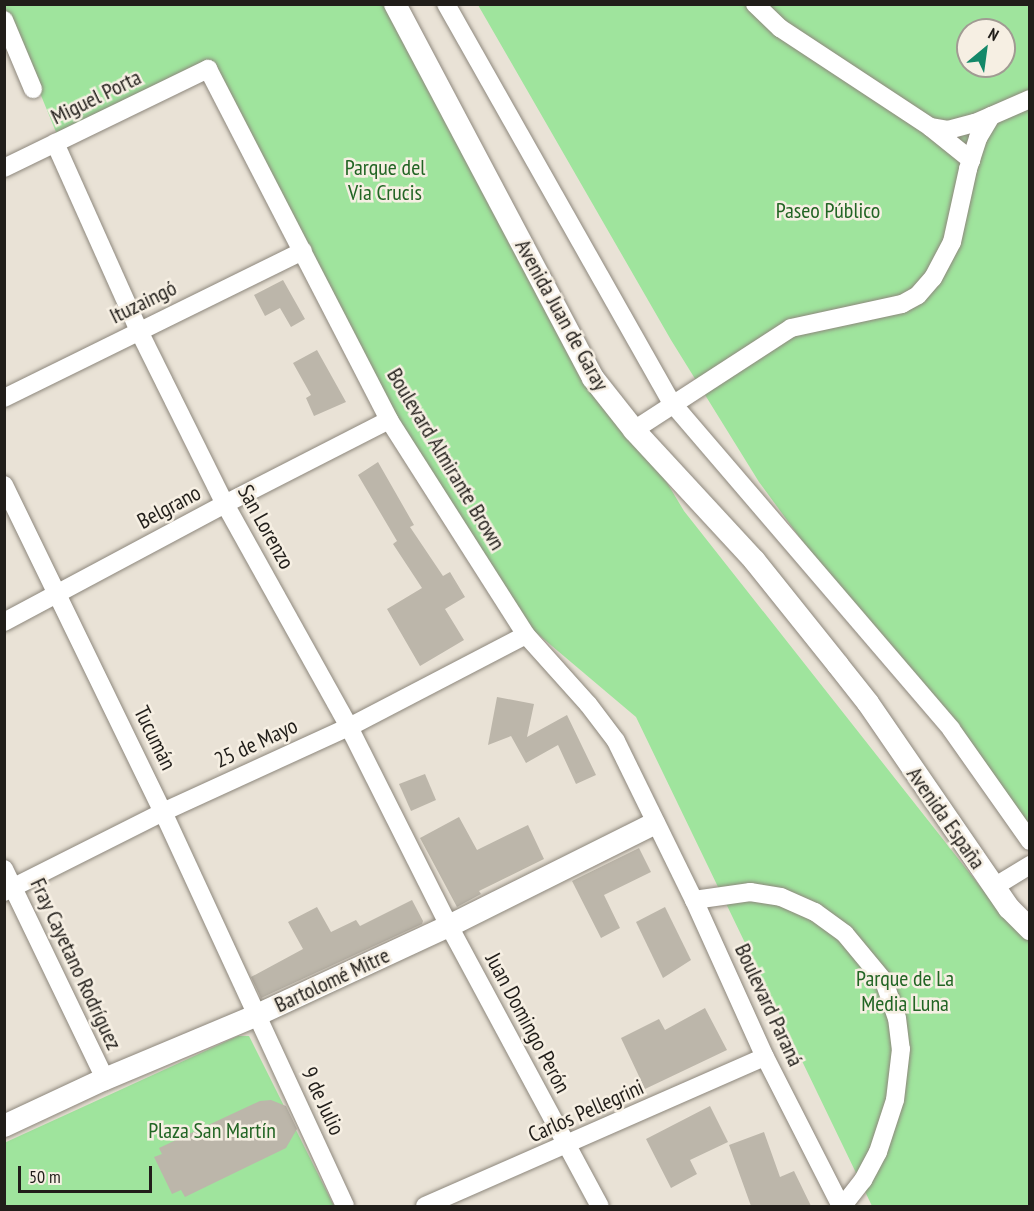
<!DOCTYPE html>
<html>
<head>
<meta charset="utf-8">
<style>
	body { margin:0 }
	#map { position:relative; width:1034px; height:1211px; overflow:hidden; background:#e9e2d6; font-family:"PT Sans Narrow",sans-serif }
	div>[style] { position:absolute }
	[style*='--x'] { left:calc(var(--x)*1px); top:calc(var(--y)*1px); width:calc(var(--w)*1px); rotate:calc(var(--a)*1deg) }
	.green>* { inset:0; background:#9fe49d }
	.building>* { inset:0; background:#bcb6aa }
	.roads { filter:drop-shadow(0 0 2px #8d877c) drop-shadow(0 0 2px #8d877c) }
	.minor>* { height:18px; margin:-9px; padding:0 9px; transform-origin:9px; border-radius:9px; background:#fff }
	.major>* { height:22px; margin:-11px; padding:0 11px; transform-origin:11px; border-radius:11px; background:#fff }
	span { translate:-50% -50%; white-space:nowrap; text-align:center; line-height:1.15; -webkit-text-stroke:5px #f6efe3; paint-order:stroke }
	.street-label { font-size:22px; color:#211e1a }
	.park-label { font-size:22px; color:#226524 }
	.frame { position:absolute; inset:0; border:6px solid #211e1a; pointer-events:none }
	.north { position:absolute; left:956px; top:18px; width:60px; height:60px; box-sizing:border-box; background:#f6efe3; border:2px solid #a19b93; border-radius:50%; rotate:29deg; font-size:16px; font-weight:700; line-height:24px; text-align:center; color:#211e1a }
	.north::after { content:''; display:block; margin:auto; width:21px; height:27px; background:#148869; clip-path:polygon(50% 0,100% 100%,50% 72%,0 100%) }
	.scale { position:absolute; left:18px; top:1166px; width:134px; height:27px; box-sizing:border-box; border:3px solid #211e1a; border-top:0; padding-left:8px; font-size:18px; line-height:21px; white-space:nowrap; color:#211e1a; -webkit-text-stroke:4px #f6efe3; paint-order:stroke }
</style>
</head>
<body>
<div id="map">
	<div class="green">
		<div style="clip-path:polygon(4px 5px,399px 5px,570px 321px,684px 511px,998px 909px,1029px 941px,1029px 1206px,872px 1206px,636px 717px,533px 630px,396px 417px,211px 65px,58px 137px)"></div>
		<div style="clip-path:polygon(evenodd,478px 5px,1029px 5px,1029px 850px,759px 482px,671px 340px,478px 5px,968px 30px,1004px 30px,1004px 66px,968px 66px,968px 30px)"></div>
		<div style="clip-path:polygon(238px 1036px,249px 1036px,334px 1206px,5px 1206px,4px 1143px)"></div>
	</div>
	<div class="building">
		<div style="clip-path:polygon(283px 280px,305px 319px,291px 327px,280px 308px,265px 316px,254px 295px)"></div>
		<div style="clip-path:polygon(317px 350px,346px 402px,314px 416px,306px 398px,311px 395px,293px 363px)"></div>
		<div style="clip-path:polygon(378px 462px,414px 525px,410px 527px,443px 576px,450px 572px,465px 597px,445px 609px,464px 640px,420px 666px,387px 609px,422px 588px,393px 544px,397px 541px,358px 475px)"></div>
		<div style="clip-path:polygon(497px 697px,534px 704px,527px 737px,567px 715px,596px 775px,576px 784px,558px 745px,526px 763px,511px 736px,488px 745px)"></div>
		<div style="clip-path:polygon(425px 774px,436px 800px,411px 811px,399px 784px)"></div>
		<div style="clip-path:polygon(459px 817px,477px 850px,528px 825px,544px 859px,479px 891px,481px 894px,457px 907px,420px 838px)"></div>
		<div style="clip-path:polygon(639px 848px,651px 872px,604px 895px,620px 928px,601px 938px,572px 881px)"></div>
		<div style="clip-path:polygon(412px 900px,423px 921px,422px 924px,261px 998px,251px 977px,303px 949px,288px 922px,317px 907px,331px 932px,356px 920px,360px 926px)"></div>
		<div style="clip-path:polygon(665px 907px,691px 960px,663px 978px,636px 922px)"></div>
		<div style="clip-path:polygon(705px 1008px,727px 1050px,645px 1089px,621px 1038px,659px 1019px,665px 1030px)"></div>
		<div style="clip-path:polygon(271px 1100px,286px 1106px,297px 1129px,286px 1148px,185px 1197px,181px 1190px,172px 1194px,154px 1157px,162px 1154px,159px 1148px,260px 1101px)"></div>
		<div style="clip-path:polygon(710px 1106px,728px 1142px,690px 1160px,697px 1174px,671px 1188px,646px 1139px)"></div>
		<div style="clip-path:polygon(764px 1132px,780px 1177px,794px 1171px,811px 1206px,751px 1206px,729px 1145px)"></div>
	</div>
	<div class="roads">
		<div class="minor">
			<div style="--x:446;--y:4;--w:459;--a:60.5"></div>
			<div style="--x:672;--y:403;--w:429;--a:49.4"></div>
			<div style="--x:951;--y:729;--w:137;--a:54.8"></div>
			<div style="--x:755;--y:4;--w:35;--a:44"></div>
			<div style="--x:780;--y:28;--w:180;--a:33.4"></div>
			<div style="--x:930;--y:127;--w:18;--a:9"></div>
			<div style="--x:948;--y:130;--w:28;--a:-15"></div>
			<div style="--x:975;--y:123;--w:60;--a:-23.6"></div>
			<div style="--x:4;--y:20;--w:75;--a:67.2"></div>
			<div style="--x:930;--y:127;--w:53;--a:38.8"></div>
			<div style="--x:55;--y:143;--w:206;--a:65.9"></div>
			<div style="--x:139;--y:331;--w:193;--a:63.6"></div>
			<div style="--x:225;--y:504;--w:255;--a:60.9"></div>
			<div style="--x:349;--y:727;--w:223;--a:63.3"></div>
			<div style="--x:449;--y:926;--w:318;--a:61.7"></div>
			<div style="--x:4;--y:168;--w:227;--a:-25.9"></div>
			<div style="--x:208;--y:69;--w:395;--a:62.7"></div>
			<div style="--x:389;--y:420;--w:255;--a:57.5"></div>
			<div style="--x:526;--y:635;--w:93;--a:48.1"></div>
			<div style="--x:588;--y:704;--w:46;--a:52.9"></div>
			<div style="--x:616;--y:741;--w:177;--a:63.9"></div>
			<div style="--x:694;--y:900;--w:172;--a:65.7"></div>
			<div style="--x:765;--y:1057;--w:167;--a:63"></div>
			<div style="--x:4;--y:398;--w:333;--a:-26.2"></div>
			<div style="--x:634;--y:430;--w:187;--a:-33"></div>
			<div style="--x:791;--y:328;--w:114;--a:-12.2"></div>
			<div style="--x:902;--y:304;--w:18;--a:-29"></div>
			<div style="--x:918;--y:295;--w:23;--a:-49"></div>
			<div style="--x:933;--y:278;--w:41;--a:-62.2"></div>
			<div style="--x:952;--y:242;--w:75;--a:-77.6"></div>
			<div style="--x:968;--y:169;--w:33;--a:-72"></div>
			<div style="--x:978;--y:138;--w:26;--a:-59"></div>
			<div style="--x:4;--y:485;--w:364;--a:64.1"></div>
			<div style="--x:163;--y:812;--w:434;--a:65.2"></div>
			<div style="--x:4;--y:622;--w:251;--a:-28.1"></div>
			<div style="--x:225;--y:504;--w:184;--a:-27.1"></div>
			<div style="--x:4;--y:869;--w:233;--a:64.3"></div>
			<div style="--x:994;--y:887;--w:42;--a:-31.4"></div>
			<div style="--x:4;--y:892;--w:178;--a:-26.7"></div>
			<div style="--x:163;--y:812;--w:205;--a:-24.6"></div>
			<div style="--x:349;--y:727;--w:199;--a:-27.5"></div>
			<div style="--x:694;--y:900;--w:57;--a:-8.1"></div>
			<div style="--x:750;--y:892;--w:31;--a:9"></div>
			<div style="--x:781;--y:897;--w:37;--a:24"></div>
			<div style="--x:815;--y:912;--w:37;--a:36"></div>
			<div style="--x:845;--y:934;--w:61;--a:50.3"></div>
			<div style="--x:884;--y:981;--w:39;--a:71"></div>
			<div style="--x:897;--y:1018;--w:31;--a:83"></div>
			<div style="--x:901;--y:1049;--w:51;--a:96.7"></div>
			<div style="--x:895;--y:1100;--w:55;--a:108.1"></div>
			<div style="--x:878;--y:1152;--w:32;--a:118"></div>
			<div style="--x:863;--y:1180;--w:33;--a:128"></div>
			<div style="--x:425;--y:1206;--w:371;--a:-23.7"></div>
		</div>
		<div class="major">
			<div style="--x:395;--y:4;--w:423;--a:62.1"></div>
			<div style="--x:593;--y:378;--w:66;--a:51.7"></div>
			<div style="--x:634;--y:430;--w:177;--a:47.3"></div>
			<div style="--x:754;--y:560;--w:134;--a:51.3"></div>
			<div style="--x:838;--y:665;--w:48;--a:51.7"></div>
			<div style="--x:868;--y:703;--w:249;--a:55.5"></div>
			<div style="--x:1009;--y:908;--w:30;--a:45"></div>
			<div style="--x:4;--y:1126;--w:111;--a:-25"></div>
			<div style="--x:105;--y:1079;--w:165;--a:-22.8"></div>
			<div style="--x:257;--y:1015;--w:212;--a:-24.9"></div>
			<div style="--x:449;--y:926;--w:229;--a:-26.5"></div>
		</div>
	</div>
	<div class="street-label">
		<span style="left:96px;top:97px;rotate:-26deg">Miguel Porta</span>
		<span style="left:143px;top:302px;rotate:-26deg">Ituzaingó</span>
		<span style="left:562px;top:315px;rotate:61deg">Avenida Juan de Garay</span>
		<span style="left:446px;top:459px;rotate:59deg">Boulevard Almirante Brown</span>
		<span style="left:169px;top:507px;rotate:-28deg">Belgrano</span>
		<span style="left:266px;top:527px;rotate:61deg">San Lorenzo</span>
		<span style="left:155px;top:738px;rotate:64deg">Tucumán</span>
		<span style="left:256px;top:743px;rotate:-25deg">25 de Mayo</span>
		<span style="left:946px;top:818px;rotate:55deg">Avenida España</span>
		<span style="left:76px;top:964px;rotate:65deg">Fray Cayetano Rodríguez</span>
		<span style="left:332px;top:980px;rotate:-25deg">Bartolomé Mitre</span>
		<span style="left:769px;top:1005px;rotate:65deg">Boulevard Paraná</span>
		<span style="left:528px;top:1023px;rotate:62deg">Juan Domingo Perón</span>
		<span style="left:323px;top:1101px;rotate:65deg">9 de Julio</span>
		<span style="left:586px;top:1111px;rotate:-24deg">Carlos Pellegrini</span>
	</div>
	<div class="park-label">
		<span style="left:385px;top:180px">Parque del<br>Via Crucis</span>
		<span style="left:828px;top:211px">Paseo Público</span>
		<span style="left:905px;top:991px">Parque de La<br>Media Luna</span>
		<span style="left:212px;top:1131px">Plaza San Martín</span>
	</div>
	<div class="frame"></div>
	<div class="north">N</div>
	<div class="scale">50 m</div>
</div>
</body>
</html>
